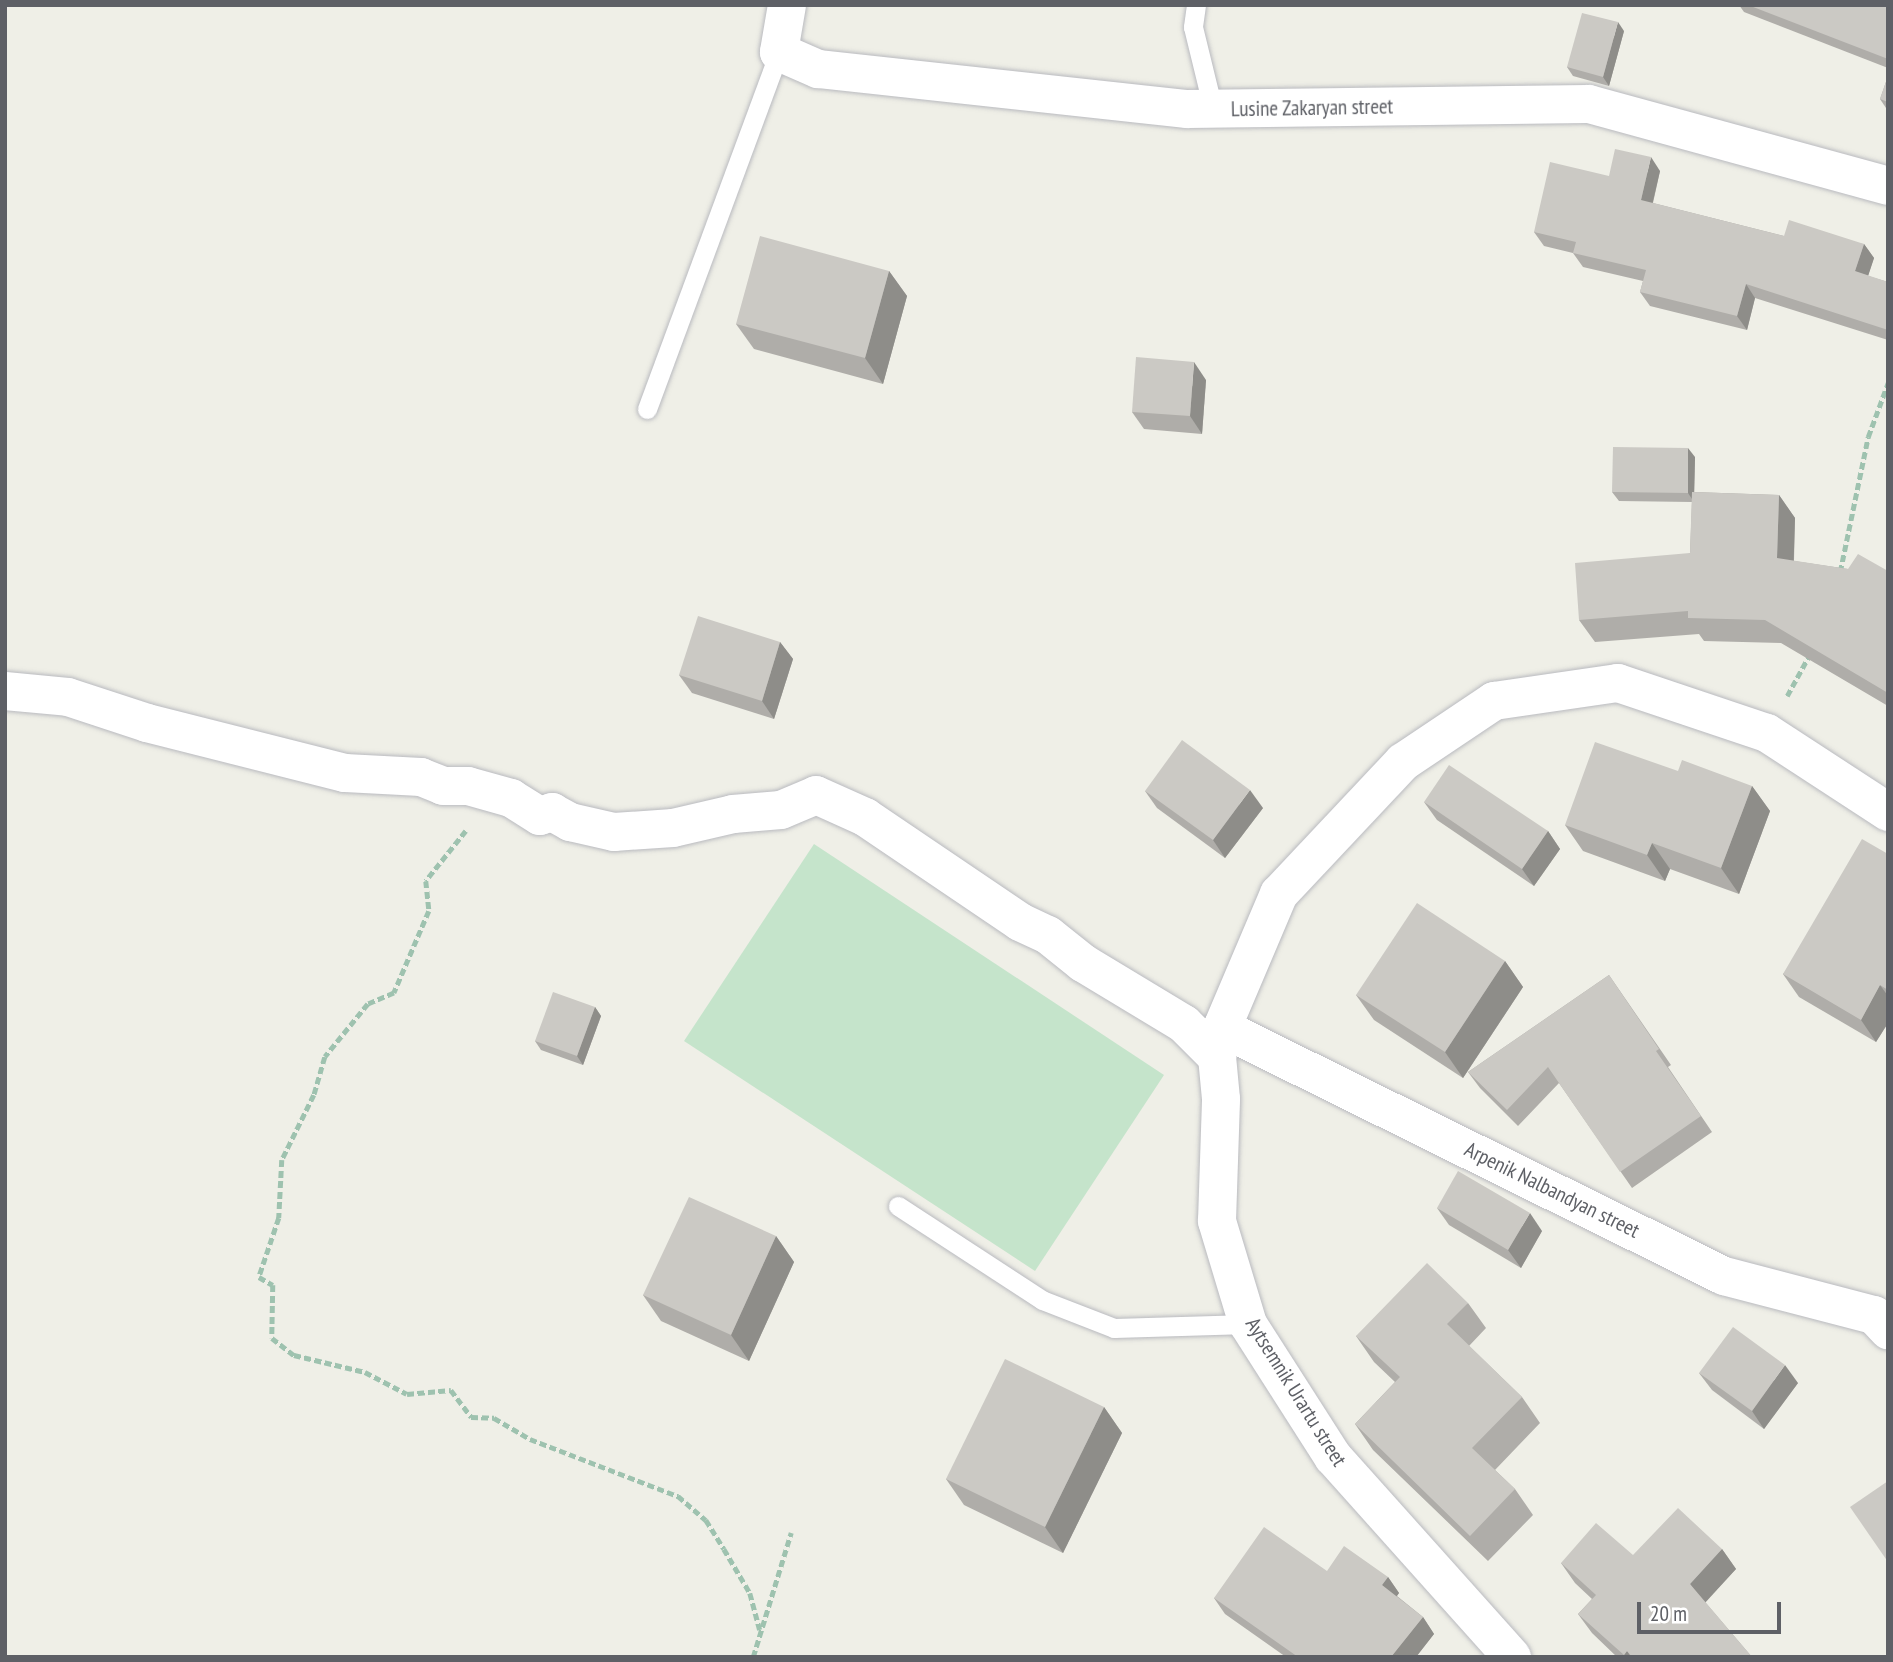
<!DOCTYPE html>
<html>
<head>
<meta charset="utf-8">
<style>
	body { margin:0 }
	#map { position:relative; width:1893px; height:1662px; overflow:hidden; background:#efefe7; font-family:"PT Sans Narrow",sans-serif }
	div>[style] { position:absolute }
	[style*='--x'] { left:calc(var(--x)*1px); top:calc(var(--y)*1px); width:calc(var(--w)*1px); rotate:calc(var(--a)*1deg) }
	.green>* { inset:0; background:#c5e4cb }
	.path>* { height:4.5px; margin-top:-2.25px; transform-origin:0; background:repeating-linear-gradient(90deg,#9ec2af 0 7px,transparent 0 10.5px) }
	.roads { filter:drop-shadow(0 0 2px #b9babf) drop-shadow(0 0 2px #b9babf) }
	.lane>* { height:19px; margin:-9.5px; padding:0 9.5px; transform-origin:9.5px; border-radius:9.5px; background:#fff }
	.street>* { height:38px; margin:-19px; padding:0 19px; transform-origin:19px; border-radius:19px; background:#fff }
	.wall>* { inset:0; background:#afada9 }
	.shaded-wall>* { inset:0; background:#8e8d89 }
	.building>* { inset:0; background:#cbc9c4 }
	span { translate:-50% -50%; white-space:nowrap; text-align:center; line-height:1.15; -webkit-text-stroke:6px #fff; paint-order:stroke }
	.street-label { font-size:21px; color:#5e6066 }
	.frame { position:absolute; inset:0; border:7px solid #5e6066; pointer-events:none }
	.scale { position:absolute; left:1637px; top:1602px; width:144px; height:32px; box-sizing:border-box; border:4px solid #5e6066; border-top:0; padding-left:9px; font-size:21px; line-height:24px; white-space:nowrap; color:#5e6066; -webkit-text-stroke:5px #fff; paint-order:stroke }
</style>
</head>
<body>
<div id="map">
	<div class="green">
		<div style="clip-path:polygon(814px 844px,1164px 1075px,1035px 1271px,684px 1041px)"></div>
	</div>
	<div class="path">
		<div style="--x:1840;--y:572;--w:138;--a:-78.3"></div>
		<div style="--x:1868;--y:437;--w:58;--a:-69.7"></div>
		<div style="--x:1787;--y:696;--w:48;--a:-61.3"></div>
		<div style="--x:466;--y:831;--w:64;--a:128.7"></div>
		<div style="--x:426;--y:881;--w:30;--a:84"></div>
		<div style="--x:429;--y:911;--w:89;--a:113.1"></div>
		<div style="--x:394;--y:993;--w:28;--a:157"></div>
		<div style="--x:368;--y:1004;--w:68;--a:129.1"></div>
		<div style="--x:325;--y:1057;--w:40;--a:106"></div>
		<div style="--x:314;--y:1095;--w:72;--a:116.2"></div>
		<div style="--x:282;--y:1160;--w:58;--a:93"></div>
		<div style="--x:279;--y:1218;--w:62;--a:108.7"></div>
		<div style="--x:259;--y:1277;--w:16;--a:30"></div>
		<div style="--x:273;--y:1285;--w:53;--a:91.1"></div>
		<div style="--x:272;--y:1338;--w:28;--a:38"></div>
		<div style="--x:294;--y:1355;--w:73;--a:13.5"></div>
		<div style="--x:365;--y:1372;--w:47;--a:27.6"></div>
		<div style="--x:407;--y:1394;--w:44;--a:-5.2"></div>
		<div style="--x:451;--y:1390;--w:34;--a:53"></div>
		<div style="--x:471;--y:1417;--w:23;--a:2"></div>
		<div style="--x:494;--y:1418;--w:42;--a:30.3"></div>
		<div style="--x:530;--y:1439;--w:159;--a:21.1"></div>
		<div style="--x:678;--y:1496;--w:37;--a:41"></div>
		<div style="--x:706;--y:1520;--w:34;--a:58"></div>
		<div style="--x:724;--y:1549;--w:51;--a:59.4"></div>
		<div style="--x:750;--y:1593;--w:38;--a:75"></div>
		<div style="--x:753;--y:1657;--w:130;--a:-73"></div>
	</div>
	<div class="roads">
		<div class="lane">
			<div style="--x:1196;--y:5;--w:22;--a:98"></div>
			<div style="--x:1193;--y:27;--w:84;--a:76.3"></div>
			<div style="--x:647;--y:409;--w:381;--a:-69.7"></div>
			<div style="--x:898;--y:1206;--w:172;--a:33.1"></div>
			<div style="--x:1042;--y:1300;--w:77;--a:21.3"></div>
			<div style="--x:1114;--y:1328;--w:134;--a:-1.7"></div>
		</div>
		<div class="street">
			<div style="--x:787;--y:5;--w:48;--a:99.7"></div>
			<div style="--x:779;--y:52;--w:43;--a:23.6"></div>
			<div style="--x:818;--y:69;--w:371;--a:6.2"></div>
			<div style="--x:1187;--y:109;--w:402;--a:-0.7"></div>
			<div style="--x:1589;--y:104;--w:310;--a:15.3"></div>
			<div style="--x:5;--y:691;--w:63;--a:5.4"></div>
			<div style="--x:68;--y:697;--w:83;--a:18.2"></div>
			<div style="--x:147;--y:723;--w:204;--a:14.2"></div>
			<div style="--x:345;--y:773;--w:76;--a:3"></div>
			<div style="--x:421;--y:777;--w:24;--a:22"></div>
			<div style="--x:443;--y:786;--w:25;--a:0"></div>
			<div style="--x:468;--y:786;--w:45;--a:15.6"></div>
			<div style="--x:511;--y:798;--w:34;--a:32"></div>
			<div style="--x:540;--y:816;--w:13;--a:-18"></div>
			<div style="--x:552;--y:812;--w:21;--a:29"></div>
			<div style="--x:570;--y:822;--w:45;--a:12.8"></div>
			<div style="--x:614;--y:832;--w:59;--a:-3.9"></div>
			<div style="--x:673;--y:828;--w:62;--a:-13.1"></div>
			<div style="--x:733;--y:814;--w:48;--a:-4.8"></div>
			<div style="--x:781;--y:810;--w:38;--a:-23"></div>
			<div style="--x:816;--y:795;--w:54;--a:24.2"></div>
			<div style="--x:865;--y:817;--w:187;--a:34.1"></div>
			<div style="--x:1020;--y:922;--w:31;--a:25"></div>
			<div style="--x:1048;--y:935;--w:45;--a:38.7"></div>
			<div style="--x:1083;--y:963;--w:118;--a:31.1"></div>
			<div style="--x:1184;--y:1024;--w:47;--a:45"></div>
			<div style="--x:1222;--y:1028;--w:560;--a:26.29"></div>
			<div style="--x:1724;--y:1276;--w:155;--a:14.6"></div>
			<div style="--x:1874;--y:1315;--w:21;--a:47"></div>
			<div style="--x:1512;--y:1657;--w:268;--a:-131.8"></div>
			<div style="--x:1333;--y:1457;--w:158;--a:-122.6"></div>
			<div style="--x:1248;--y:1324;--w:108;--a:-106.8"></div>
			<div style="--x:1217;--y:1221;--w:122;--a:-88.1"></div>
			<div style="--x:1221;--y:1099;--w:42;--a:-95.4"></div>
			<div style="--x:1217;--y:1057;--w:29;--a:-80"></div>
			<div style="--x:1222;--y:1028;--w:146;--a:-67"></div>
			<div style="--x:1279;--y:894;--w:181;--a:-46.8"></div>
			<div style="--x:1403;--y:762;--w:110;--a:-33.8"></div>
			<div style="--x:1494;--y:701;--w:125;--a:-8.3"></div>
			<div style="--x:1618;--y:683;--w:157;--a:18.6"></div>
			<div style="--x:1767;--y:733;--w:145;--a:33.1"></div>
		</div>
	</div>
	<div class="wall">
		<div style="clip-path:polygon(1739px 5px,1888px 5px,1888px 68px,1744px 12px)"></div>
		<div style="clip-path:polygon(1624px 31px,1609px 86px,1573px 76px,1567px 67px)"></div>
		<div style="clip-path:polygon(1888px 76px,1888px 111px,1880px 99px)"></div>
		<div style="clip-path:polygon(1660px 171px,1653px 203px,1784px 236px,1864px 244px,1874px 258px,1868px 276px,1888px 282px,1888px 340px,1755px 298px,1747px 330px,1650px 306px,1640px 292px,1643px 281px,1583px 267px,1573px 253px,1544px 246px,1534px 232px,1609px 176px)"></div>
		<div style="clip-path:polygon(889px 271px,907px 296px,883px 384px,754px 349px,736px 324px)"></div>
		<div style="clip-path:polygon(1206px 380px,1202px 434px,1144px 429px,1132px 412px)"></div>
		<div style="clip-path:polygon(1695px 457px,1694px 492px,1779px 495px,1795px 518px,1794px 561px,1848px 569px,1888px 571px,1888px 706px,1781px 643px,1704px 641px,1699px 634px,1595px 642px,1579px 620px,1690px 553px,1692px 502px,1619px 501px,1612px 492px)"></div>
		<div style="clip-path:polygon(780px 642px,793px 659px,774px 719px,692px 693px,679px 675px)"></div>
		<div style="clip-path:polygon(1752px 786px,1770px 811px,1739px 894px,1670px 869px,1665px 881px,1583px 851px,1565px 825px)"></div>
		<div style="clip-path:polygon(1145px 791px,1263px 808px,1225px 858px,1157px 808px)"></div>
		<div style="clip-path:polygon(1424px 802px,1548px 831px,1560px 849px,1534px 886px,1437px 820px)"></div>
		<div style="clip-path:polygon(1888px 854px,1888px 1023px,1876px 1042px,1799px 997px,1783px 974px)"></div>
		<div style="clip-path:polygon(1505px 961px,1523px 987px,1463px 1078px,1374px 1020px,1356px 995px)"></div>
		<div style="clip-path:polygon(1609px 975px,1671px 1065px,1668px 1067px,1712px 1132px,1632px 1188px,1559px 1083px,1518px 1126px,1480px 1088px,1468px 1072px)"></div>
		<div style="clip-path:polygon(595px 1007px,601px 1016px,583px 1065px,541px 1050px,535px 1041px)"></div>
		<div style="clip-path:polygon(1437px 1208px,1542px 1231px,1521px 1268px,1449px 1225px)"></div>
		<div style="clip-path:polygon(776px 1236px,794px 1262px,749px 1361px,661px 1321px,643px 1295px)"></div>
		<div style="clip-path:polygon(1468px 1303px,1486px 1328px,1469px 1346px,1522px 1397px,1540px 1423px,1495px 1470px,1515px 1489px,1533px 1515px,1488px 1561px,1373px 1450px,1355px 1424px,1395px 1382px,1374px 1362px,1356px 1336px)"></div>
		<div style="clip-path:polygon(1699px 1373px,1798px 1383px,1764px 1429px,1712px 1390px)"></div>
		<div style="clip-path:polygon(1104px 1407px,1122px 1433px,1063px 1553px,964px 1505px,946px 1479px)"></div>
		<div style="clip-path:polygon(1722px 1549px,1736px 1569px,1705px 1602px,1752px 1657px,1617px 1657px,1592px 1633px,1578px 1614px,1592px 1599px,1575px 1583px,1561px 1563px,1633px 1555px)"></div>
		<div style="clip-path:polygon(1327px 1571px,1388px 1577px,1399px 1593px,1397px 1596px,1423px 1617px,1434px 1634px,1416px 1657px,1286px 1657px,1225px 1614px,1214px 1598px)"></div>
	</div>
	<div class="shaded-wall">
		<div style="clip-path:polygon(1618px 22px,1624px 31px,1609px 86px,1603px 77px)"></div>
		<div style="clip-path:polygon(1651px 157px,1660px 171px,1650px 214px,1641px 200px)"></div>
		<div style="clip-path:polygon(1864px 244px,1874px 258px,1865px 285px,1855px 271px)"></div>
		<div style="clip-path:polygon(889px 271px,907px 296px,883px 384px,865px 358px)"></div>
		<div style="clip-path:polygon(1746px 284px,1755px 298px,1747px 330px,1737px 316px)"></div>
		<div style="clip-path:polygon(1194px 362px,1206px 380px,1202px 434px,1190px 416px)"></div>
		<div style="clip-path:polygon(1688px 448px,1695px 457px,1694px 502px,1688px 493px)"></div>
		<div style="clip-path:polygon(1779px 495px,1795px 518px,1793px 581px,1777px 558px)"></div>
		<div style="clip-path:polygon(780px 642px,793px 659px,774px 719px,762px 701px)"></div>
		<div style="clip-path:polygon(1752px 786px,1770px 811px,1739px 894px,1721px 868px)"></div>
		<div style="clip-path:polygon(1250px 790px,1263px 808px,1225px 858px,1213px 840px)"></div>
		<div style="clip-path:polygon(1548px 831px,1560px 849px,1534px 886px,1522px 869px)"></div>
		<div style="clip-path:polygon(1652px 843px,1670px 869px,1665px 881px,1647px 855px)"></div>
		<div style="clip-path:polygon(1505px 961px,1523px 987px,1463px 1078px,1445px 1052px)"></div>
		<div style="clip-path:polygon(1880px 985px,1888px 996px,1888px 1023px,1876px 1042px,1861px 1020px)"></div>
		<div style="clip-path:polygon(595px 1007px,601px 1016px,583px 1065px,577px 1056px)"></div>
		<div style="clip-path:polygon(1530px 1213px,1542px 1231px,1521px 1268px,1508px 1250px)"></div>
		<div style="clip-path:polygon(776px 1236px,794px 1262px,749px 1361px,731px 1335px)"></div>
		<div style="clip-path:polygon(1785px 1365px,1798px 1383px,1764px 1429px,1752px 1411px)"></div>
		<div style="clip-path:polygon(1104px 1407px,1122px 1433px,1063px 1553px,1045px 1527px)"></div>
		<div style="clip-path:polygon(1722px 1549px,1736px 1569px,1704px 1604px,1690px 1584px)"></div>
		<div style="clip-path:polygon(1388px 1577px,1399px 1593px,1393px 1601px,1382px 1585px)"></div>
		<div style="clip-path:polygon(1423px 1617px,1434px 1634px,1416px 1657px,1391px 1657px)"></div>
		<div style="clip-path:polygon(1627px 1651px,1631px 1657px,1624px 1657px,1624px 1655px)"></div>
	</div>
	<div class="building">
		<div style="clip-path:polygon(1748px 5px,1888px 5px,1888px 59px)"></div>
		<div style="clip-path:polygon(1582px 13px,1618px 22px,1603px 77px,1567px 67px)"></div>
		<div style="clip-path:polygon(1888px 76px,1888px 102px,1880px 99px)"></div>
		<div style="clip-path:polygon(1615px 149px,1651px 157px,1641px 200px,1784px 236px,1789px 220px,1864px 244px,1855px 271px,1888px 282px,1888px 330px,1746px 284px,1737px 316px,1640px 292px,1646px 270px,1573px 253px,1576px 242px,1534px 232px,1550px 162px,1609px 176px)"></div>
		<div style="clip-path:polygon(760px 236px,889px 271px,865px 358px,736px 324px)"></div>
		<div style="clip-path:polygon(1136px 357px,1194px 362px,1190px 416px,1132px 412px)"></div>
		<div style="clip-path:polygon(1613px 447px,1688px 448px,1688px 493px,1612px 492px)"></div>
		<div style="clip-path:polygon(1692px 492px,1779px 495px,1777px 558px,1848px 569px,1858px 554px,1888px 571px,1888px 693px,1765px 620px,1688px 618px,1688px 611px,1579px 620px,1575px 563px,1690px 553px)"></div>
		<div style="clip-path:polygon(698px 616px,780px 642px,762px 701px,679px 675px)"></div>
		<div style="clip-path:polygon(1182px 740px,1250px 790px,1213px 840px,1145px 791px)"></div>
		<div style="clip-path:polygon(1595px 742px,1678px 771px,1682px 760px,1752px 786px,1721px 868px,1652px 843px,1647px 855px,1565px 825px)"></div>
		<div style="clip-path:polygon(1449px 765px,1548px 831px,1522px 869px,1424px 802px)"></div>
		<div style="clip-path:polygon(1862px 839px,1888px 854px,1888px 990px,1880px 985px,1861px 1020px,1783px 974px)"></div>
		<div style="clip-path:polygon(1417px 903px,1505px 961px,1445px 1052px,1356px 995px)"></div>
		<div style="clip-path:polygon(1609px 975px,1659px 1049px,1656px 1051px,1701px 1116px,1620px 1172px,1548px 1067px,1507px 1110px,1468px 1072px)"></div>
		<div style="clip-path:polygon(553px 992px,595px 1007px,577px 1056px,535px 1041px)"></div>
		<div style="clip-path:polygon(1458px 1171px,1530px 1213px,1508px 1250px,1437px 1208px)"></div>
		<div style="clip-path:polygon(689px 1197px,776px 1236px,731px 1335px,643px 1295px)"></div>
		<div style="clip-path:polygon(1427px 1263px,1468px 1303px,1447px 1324px,1522px 1397px,1472px 1448px,1515px 1489px,1470px 1536px,1355px 1424px,1400px 1377px,1356px 1336px)"></div>
		<div style="clip-path:polygon(1733px 1327px,1785px 1365px,1752px 1411px,1699px 1373px)"></div>
		<div style="clip-path:polygon(1005px 1359px,1104px 1407px,1045px 1527px,946px 1479px)"></div>
		<div style="clip-path:polygon(1888px 1481px,1888px 1562px,1850px 1507px)"></div>
		<div style="clip-path:polygon(1678px 1508px,1722px 1549px,1690px 1584px,1752px 1657px,1632px 1657px,1627px 1651px,1624px 1655px,1578px 1614px,1596px 1595px,1561px 1563px,1596px 1523px,1633px 1555px)"></div>
		<div style="clip-path:polygon(1264px 1527px,1327px 1571px,1344px 1546px,1388px 1577px,1382px 1585px,1423px 1617px,1391px 1657px,1298px 1657px,1214px 1598px)"></div>
	</div>
	<div class="street-label">
		<span style="left:1312px;top:108px;rotate:-1deg">Lusine Zakaryan street</span>
		<span style="left:1552px;top:1190px;rotate:26deg">Arpenik Nalbandyan street</span>
		<span style="left:1296px;top:1392px;rotate:58deg">Aytsemnik Urartu street</span>
	</div>
	<div class="frame"></div>
	<div class="scale">20 m</div>
</div>
</body>
</html>
